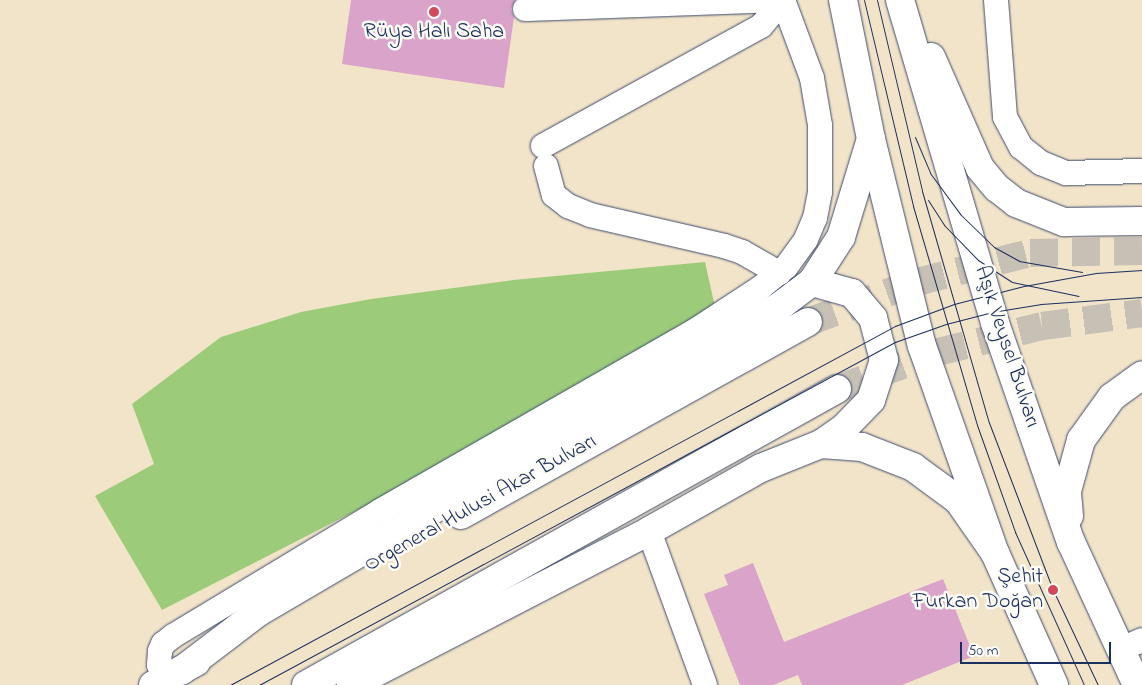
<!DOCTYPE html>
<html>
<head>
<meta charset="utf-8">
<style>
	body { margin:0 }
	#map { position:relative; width:1142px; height:685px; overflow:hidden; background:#f2e4c9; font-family:"Indie Flower",sans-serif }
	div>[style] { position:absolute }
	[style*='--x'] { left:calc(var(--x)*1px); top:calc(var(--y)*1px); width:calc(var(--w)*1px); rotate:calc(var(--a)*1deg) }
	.green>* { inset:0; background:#9ccc7a }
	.building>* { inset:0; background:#daa3c9 }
	.primary-tunnel>* { height:28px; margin-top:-14px; transform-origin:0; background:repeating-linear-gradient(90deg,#c7c0b4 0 28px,transparent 0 42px) }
	.roads { filter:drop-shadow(0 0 1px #3b4a6e) drop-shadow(0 0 1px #3b4a6e) }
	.street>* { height:24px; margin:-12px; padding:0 12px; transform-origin:12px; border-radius:12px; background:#fff }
	.primary>* { height:28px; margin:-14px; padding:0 14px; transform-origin:14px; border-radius:14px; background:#fff }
	.tram>* { height:1px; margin:-0.5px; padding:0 0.5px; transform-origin:0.5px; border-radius:0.5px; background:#1b2f5e }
	.dots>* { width:14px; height:14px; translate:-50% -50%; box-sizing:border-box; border:2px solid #fdfcf7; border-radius:50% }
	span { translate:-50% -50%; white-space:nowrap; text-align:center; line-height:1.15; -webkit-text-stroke:5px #fdfcf7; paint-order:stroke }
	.poi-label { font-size:22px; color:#1b2f5e }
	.right { translate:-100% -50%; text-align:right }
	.street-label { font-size:22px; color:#1b2f5e }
	.scale { position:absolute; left:960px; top:642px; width:151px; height:22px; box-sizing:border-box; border:2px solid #1b2f5e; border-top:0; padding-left:6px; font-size:15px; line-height:18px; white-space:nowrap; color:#1b2f5e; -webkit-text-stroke:4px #fdfcf7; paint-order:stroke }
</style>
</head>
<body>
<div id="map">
	<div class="green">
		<div style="clip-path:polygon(705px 262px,719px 325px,162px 610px,95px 496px,154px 464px,132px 404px,221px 337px,301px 312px,371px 299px,513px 280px)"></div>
	</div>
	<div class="building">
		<div style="clip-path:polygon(351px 0,515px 0,511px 9px,514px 17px,504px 88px,342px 64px)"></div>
		<div style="clip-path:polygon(753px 563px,784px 642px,943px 579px,974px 656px,902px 685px,802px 685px,798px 675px,773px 685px,740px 685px,704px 594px,728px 585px,724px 575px)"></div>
	</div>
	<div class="primary-tunnel">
		<div style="--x:808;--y:322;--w:116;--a:-20.2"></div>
		<div style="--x:917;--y:282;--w:117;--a:-14.4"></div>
		<div style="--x:1030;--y:253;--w:112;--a:-1"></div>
		<div style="--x:837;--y:389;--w:108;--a:-20.1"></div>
		<div style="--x:938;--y:352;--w:107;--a:-14"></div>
		<div style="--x:1042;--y:326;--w:101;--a:-7.4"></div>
	</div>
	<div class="roads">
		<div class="street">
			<div style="--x:996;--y:0;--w:117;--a:85.6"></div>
			<div style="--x:1005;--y:117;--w:34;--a:62"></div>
			<div style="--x:1021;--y:147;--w:26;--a:39"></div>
			<div style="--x:1041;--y:163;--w:27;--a:22"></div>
			<div style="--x:1066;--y:173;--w:76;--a:-1.5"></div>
			<div style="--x:525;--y:9;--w:257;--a:-2"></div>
			<div style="--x:546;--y:166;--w:30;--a:75"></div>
			<div style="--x:554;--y:195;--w:18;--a:38"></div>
			<div style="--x:568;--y:206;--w:24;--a:22"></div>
			<div style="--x:590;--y:215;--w:138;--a:13"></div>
			<div style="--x:724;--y:246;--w:19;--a:18"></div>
			<div style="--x:742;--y:252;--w:43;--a:29.6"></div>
			<div style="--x:649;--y:531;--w:164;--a:70"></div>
			<div style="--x:1121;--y:649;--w:23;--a:-23"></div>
			<div style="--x:166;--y:678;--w:15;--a:-118"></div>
			<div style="--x:159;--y:665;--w:14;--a:-86"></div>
			<div style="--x:160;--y:651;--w:8;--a:-67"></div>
			<div style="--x:163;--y:644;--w:13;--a:-39"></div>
			<div style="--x:173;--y:636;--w:242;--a:-31.1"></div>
			<div style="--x:380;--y:511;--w:364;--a:-29.8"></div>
			<div style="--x:696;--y:330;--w:77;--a:-33.3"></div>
			<div style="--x:760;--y:288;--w:33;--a:-39"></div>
			<div style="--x:786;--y:267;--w:34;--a:-54"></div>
			<div style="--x:806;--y:239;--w:23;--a:-67"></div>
			<div style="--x:815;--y:218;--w:26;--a:-79"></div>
			<div style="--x:820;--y:192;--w:67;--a:-90"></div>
			<div style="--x:820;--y:125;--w:48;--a:-99.7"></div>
			<div style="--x:812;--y:78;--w:83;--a:-110.4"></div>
			<div style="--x:783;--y:0;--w:34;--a:130"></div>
			<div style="--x:761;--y:26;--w:249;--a:151.2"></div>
		</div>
		<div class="primary">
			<div style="--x:843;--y:0;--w:142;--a:78.6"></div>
			<div style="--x:871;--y:139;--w:213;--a:76.2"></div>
			<div style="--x:922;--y:346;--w:219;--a:70.6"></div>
			<div style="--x:995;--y:553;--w:145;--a:65.9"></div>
			<div style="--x:900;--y:0;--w:337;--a:73.6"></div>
			<div style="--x:995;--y:323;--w:232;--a:70.9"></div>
			<div style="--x:1071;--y:542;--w:157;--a:65.2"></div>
			<div style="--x:931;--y:57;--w:121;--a:66.2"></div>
			<div style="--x:980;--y:168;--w:26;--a:50"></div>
			<div style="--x:997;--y:188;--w:24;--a:38"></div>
			<div style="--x:1016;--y:203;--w:52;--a:21.6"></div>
			<div style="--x:1064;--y:222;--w:78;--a:-0.7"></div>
			<div style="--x:812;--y:282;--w:41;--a:15.4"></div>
			<div style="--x:852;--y:293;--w:33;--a:50"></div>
			<div style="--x:873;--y:318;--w:43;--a:75.3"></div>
			<div style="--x:884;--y:360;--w:42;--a:108"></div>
			<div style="--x:871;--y:400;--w:39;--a:134"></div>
			<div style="--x:844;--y:428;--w:28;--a:145"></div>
			<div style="--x:461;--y:515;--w:397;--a:-29.1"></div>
			<div style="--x:1069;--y:516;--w:25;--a:-95"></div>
			<div style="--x:1067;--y:491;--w:53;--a:-74.6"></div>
			<div style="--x:1081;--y:440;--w:53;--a:-54.2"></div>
			<div style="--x:1112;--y:397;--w:37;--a:-36"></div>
			<div style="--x:181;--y:671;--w:96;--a:-37.3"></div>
			<div style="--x:257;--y:613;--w:606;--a:-30.41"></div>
			<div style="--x:780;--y:306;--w:40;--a:-37"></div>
			<div style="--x:812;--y:282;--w:54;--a:-57.2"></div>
			<div style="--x:841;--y:237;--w:102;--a:-73"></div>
			<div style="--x:153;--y:685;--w:49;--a:-28.1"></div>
			<div style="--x:306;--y:685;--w:608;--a:-29.14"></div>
			<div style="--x:351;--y:685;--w:335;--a:-27.3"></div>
			<div style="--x:649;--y:531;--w:129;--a:-29.4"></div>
			<div style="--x:761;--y:468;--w:65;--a:-21.8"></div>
			<div style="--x:821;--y:444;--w:41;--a:4.2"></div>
			<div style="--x:862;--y:447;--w:55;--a:21.4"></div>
			<div style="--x:913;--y:467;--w:56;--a:36.3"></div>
			<div style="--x:958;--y:500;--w:65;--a:55.1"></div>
		</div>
	</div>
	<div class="tram">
		<div style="--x:864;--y:0;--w:212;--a:76.6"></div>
		<div style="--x:913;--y:206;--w:228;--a:73.7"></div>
		<div style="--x:977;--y:425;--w:114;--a:70.4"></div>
		<div style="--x:1015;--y:532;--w:168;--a:65.7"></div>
		<div style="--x:877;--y:0;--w:196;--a:76.7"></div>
		<div style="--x:922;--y:191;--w:238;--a:73.9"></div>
		<div style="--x:988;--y:420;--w:182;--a:69.1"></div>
		<div style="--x:1053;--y:590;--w:105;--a:64.7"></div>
		<div style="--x:915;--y:137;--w:39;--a:67"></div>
		<div style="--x:930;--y:173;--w:52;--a:53.6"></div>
		<div style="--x:961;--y:215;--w:46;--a:44.1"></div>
		<div style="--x:994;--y:247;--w:29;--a:29"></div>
		<div style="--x:1019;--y:261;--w:64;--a:9.9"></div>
		<div style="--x:928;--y:200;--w:30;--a:57"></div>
		<div style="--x:944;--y:225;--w:49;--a:45.8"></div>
		<div style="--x:978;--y:260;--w:40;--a:32.9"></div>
		<div style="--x:1012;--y:282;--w:68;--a:11.8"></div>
		<div style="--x:230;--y:685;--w:756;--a:-28.36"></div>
		<div style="--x:895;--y:326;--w:63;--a:-20.4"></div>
		<div style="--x:954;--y:304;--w:72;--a:-14.4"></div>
		<div style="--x:1024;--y:286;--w:73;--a:-10.2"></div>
		<div style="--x:1096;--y:273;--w:46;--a:-3.7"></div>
		<div style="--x:259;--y:685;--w:723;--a:-28.34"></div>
		<div style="--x:895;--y:342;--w:54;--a:-19.4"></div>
		<div style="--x:946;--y:324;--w:48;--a:-14.6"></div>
		<div style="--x:992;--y:312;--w:50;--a:-9.3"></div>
		<div style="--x:1041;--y:304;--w:101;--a:-4"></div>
	</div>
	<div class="dots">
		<div style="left:434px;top:12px;background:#d1495b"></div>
		<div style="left:1053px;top:590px;background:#d1495b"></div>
	</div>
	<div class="poi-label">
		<span style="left:434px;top:33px">Rüya Halı Saha</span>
		<span class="right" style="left:1043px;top:590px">Şehit<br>Furkan Doğan</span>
	</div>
	<div class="street-label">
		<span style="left:1006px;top:347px;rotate:72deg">Aşık Veysel Bulvarı</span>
		<span style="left:481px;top:504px;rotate:-29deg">Orgeneral Hulusi Akar Bulvarı</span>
	</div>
	<div class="scale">50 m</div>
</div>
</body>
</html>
